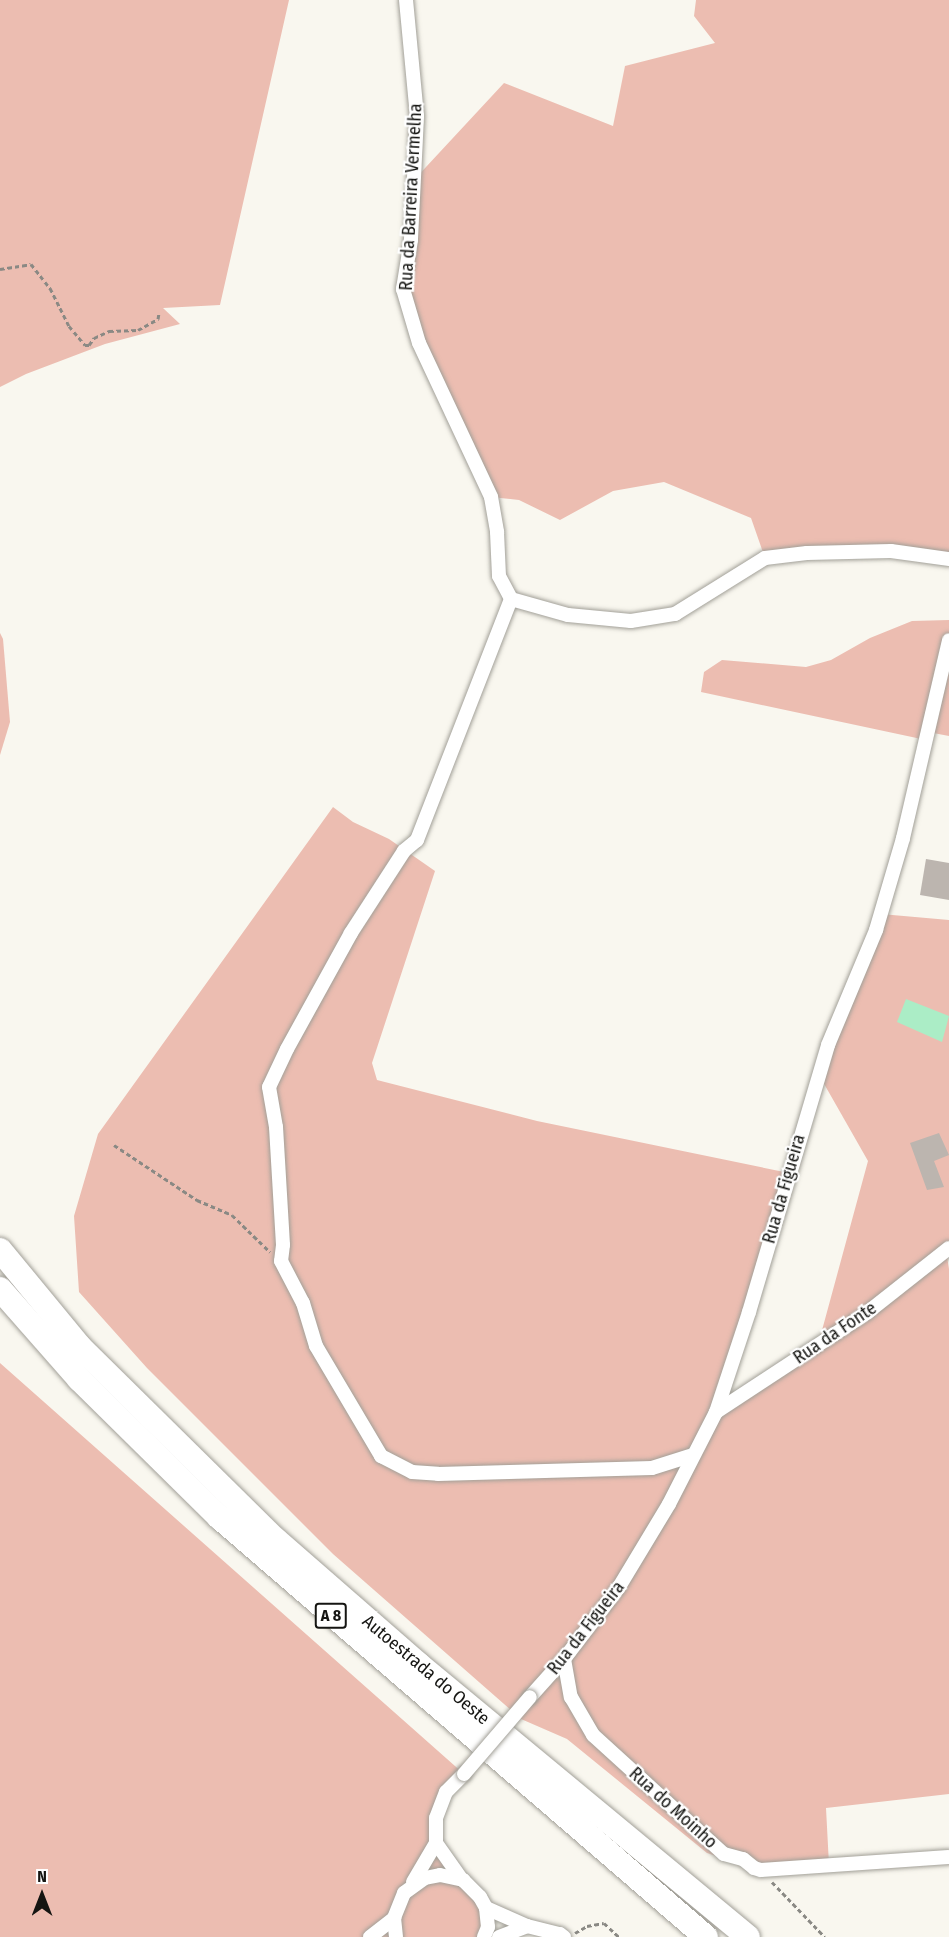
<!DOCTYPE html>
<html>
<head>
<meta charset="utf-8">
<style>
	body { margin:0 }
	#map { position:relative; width:949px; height:1937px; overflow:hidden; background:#f9f7ef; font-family:"Fira Sans Condensed",sans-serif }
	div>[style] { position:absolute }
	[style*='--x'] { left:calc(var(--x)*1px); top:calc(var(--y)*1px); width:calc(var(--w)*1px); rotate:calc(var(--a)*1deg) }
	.green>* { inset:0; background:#ecbdb1 }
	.water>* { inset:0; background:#abedc6 }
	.building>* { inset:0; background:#bcb5af }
	.path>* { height:3px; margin-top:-1.5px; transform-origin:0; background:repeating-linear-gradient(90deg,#8a8984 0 4.5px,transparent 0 7.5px) }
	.roads { filter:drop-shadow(0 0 2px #a2a098) drop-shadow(0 0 2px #a2a098) }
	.street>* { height:14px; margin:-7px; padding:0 7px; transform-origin:7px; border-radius:7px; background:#fff }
	.highway>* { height:24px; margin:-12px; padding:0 12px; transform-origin:12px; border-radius:12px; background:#fff }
	.bridges { filter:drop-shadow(0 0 2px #a2a098) drop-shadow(0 0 2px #a2a098) }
	.street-bridge>* { height:14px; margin:-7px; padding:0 7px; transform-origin:7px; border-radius:7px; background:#fff }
	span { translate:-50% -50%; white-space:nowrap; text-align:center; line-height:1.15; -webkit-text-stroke:4.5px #fff; paint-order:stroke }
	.shield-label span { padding:2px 4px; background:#fff; border:2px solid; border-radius:4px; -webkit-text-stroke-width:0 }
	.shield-label { font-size:16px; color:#151512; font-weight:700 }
	.street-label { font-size:18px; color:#151512 }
	.north { position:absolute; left:12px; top:1865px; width:60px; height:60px; -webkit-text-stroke:4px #fff; paint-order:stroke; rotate:0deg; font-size:16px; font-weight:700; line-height:24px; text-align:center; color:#151512 }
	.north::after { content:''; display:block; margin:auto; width:21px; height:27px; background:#151512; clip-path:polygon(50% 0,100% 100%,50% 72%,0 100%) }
</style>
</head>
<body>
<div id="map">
	<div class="green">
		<div style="clip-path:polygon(0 0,289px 0,220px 305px,163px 308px,180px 324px,105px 344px,26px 374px,0 387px)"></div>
		<div style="clip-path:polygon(696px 0,949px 0,949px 559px,891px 551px,765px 558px,751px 518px,664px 482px,613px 491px,560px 520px,519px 500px,491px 497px,403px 289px,413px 181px,504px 83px,613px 126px,625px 66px,715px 43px,694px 16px)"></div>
		<div style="clip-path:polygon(949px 620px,949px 736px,928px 732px,926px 740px,701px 692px,704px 672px,722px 660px,806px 667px,831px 660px,870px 638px,912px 621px)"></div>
		<div style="clip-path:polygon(0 633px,3px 639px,10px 722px,0 755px)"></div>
		<div style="clip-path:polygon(333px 807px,353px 822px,389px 839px,435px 871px,372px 1063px,377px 1080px,537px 1121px,789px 1173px,716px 1411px,818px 1345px,868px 1161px,819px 1075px,881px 914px,949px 920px,949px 1248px,946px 1250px,949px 1269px,949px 1794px,826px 1808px,829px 1865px,741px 1864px,707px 1853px,567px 1739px,521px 1719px,333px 1554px,147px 1368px,79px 1292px,74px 1216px,98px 1134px)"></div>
		<div style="clip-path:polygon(0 1363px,464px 1774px,446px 1792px,436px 1846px,459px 1878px,415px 1882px,392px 1921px,395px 1937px,0 1937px)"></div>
		<div style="clip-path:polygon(429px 1880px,458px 1881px,480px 1901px,482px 1937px,400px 1937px,400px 1908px,406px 1896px)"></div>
	</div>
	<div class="water">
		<div style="clip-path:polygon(906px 999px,949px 1016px,942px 1042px,897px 1022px)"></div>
	</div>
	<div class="building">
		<div style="clip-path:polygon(926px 859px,949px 863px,949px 900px,920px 895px)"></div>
		<div style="clip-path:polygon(939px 1133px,949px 1155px,934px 1161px,944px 1187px,927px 1190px,910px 1143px)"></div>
	</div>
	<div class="path">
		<div style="--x:0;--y:269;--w:31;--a:-9"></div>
		<div style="--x:31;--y:264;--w:31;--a:52"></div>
		<div style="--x:50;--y:288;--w:42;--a:63.4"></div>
		<div style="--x:69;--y:326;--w:25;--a:50"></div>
		<div style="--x:85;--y:345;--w:4;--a:0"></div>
		<div style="--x:89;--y:345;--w:9;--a:-54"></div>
		<div style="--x:94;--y:338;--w:17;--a:-25"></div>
		<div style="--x:109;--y:331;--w:29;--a:-2"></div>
		<div style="--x:138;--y:330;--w:23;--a:-29"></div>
		<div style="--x:158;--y:319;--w:6;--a:-81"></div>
		<div style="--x:114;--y:1145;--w:100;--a:33.5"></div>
		<div style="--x:197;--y:1200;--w:38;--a:23"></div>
		<div style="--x:232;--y:1215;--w:53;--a:44.2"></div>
		<div style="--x:772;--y:1882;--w:76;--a:46.1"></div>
		<div style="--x:575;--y:1933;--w:14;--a:-30"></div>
		<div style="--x:587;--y:1926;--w:17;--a:-10"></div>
		<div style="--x:604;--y:1923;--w:21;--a:43"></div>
	</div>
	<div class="roads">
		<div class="street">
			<div style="--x:406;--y:0;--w:117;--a:84.6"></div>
			<div style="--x:417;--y:116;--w:124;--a:92.8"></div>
			<div style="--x:411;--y:240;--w:50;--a:99.3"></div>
			<div style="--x:403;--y:289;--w:56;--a:73.5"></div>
			<div style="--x:419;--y:343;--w:170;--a:64.9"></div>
			<div style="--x:491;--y:497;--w:36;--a:80"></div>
			<div style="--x:497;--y:532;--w:44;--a:87.4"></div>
			<div style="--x:499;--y:576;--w:26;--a:62"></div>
			<div style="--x:511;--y:599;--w:59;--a:15.7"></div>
			<div style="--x:568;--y:615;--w:63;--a:5.4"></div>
			<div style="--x:631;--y:621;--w:45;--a:-9"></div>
			<div style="--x:675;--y:614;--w:106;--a:-31.9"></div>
			<div style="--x:765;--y:558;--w:42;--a:-6.8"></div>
			<div style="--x:807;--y:553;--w:84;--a:-1.4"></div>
			<div style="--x:891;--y:551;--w:59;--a:7.9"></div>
			<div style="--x:511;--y:599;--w:259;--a:111.3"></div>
			<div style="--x:417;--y:840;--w:17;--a:140"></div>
			<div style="--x:404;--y:851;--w:98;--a:122.9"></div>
			<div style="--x:351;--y:933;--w:132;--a:118.9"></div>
			<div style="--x:287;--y:1049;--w:42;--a:115.3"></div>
			<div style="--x:269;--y:1087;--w:41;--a:80.1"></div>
			<div style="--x:276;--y:1127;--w:118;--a:86.6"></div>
			<div style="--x:283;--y:1245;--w:16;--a:97"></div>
			<div style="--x:281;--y:1261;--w:47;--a:62.4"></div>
			<div style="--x:303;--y:1303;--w:45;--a:73.2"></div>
			<div style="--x:316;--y:1346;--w:128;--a:59.4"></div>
			<div style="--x:381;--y:1456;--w:35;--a:27"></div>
			<div style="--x:412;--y:1472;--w:26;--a:4"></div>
			<div style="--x:438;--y:1474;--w:214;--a:-1.6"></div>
			<div style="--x:652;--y:1468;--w:43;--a:-17.6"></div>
			<div style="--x:716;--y:1412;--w:182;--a:-33.3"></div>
			<div style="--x:868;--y:1312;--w:103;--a:-38.3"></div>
			<div style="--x:564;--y:1659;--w:39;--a:80"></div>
			<div style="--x:571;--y:1697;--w:44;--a:59.9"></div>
			<div style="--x:593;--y:1735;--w:177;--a:42.3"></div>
			<div style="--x:724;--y:1854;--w:20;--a:15"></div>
			<div style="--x:743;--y:1859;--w:14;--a:39"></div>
			<div style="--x:754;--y:1868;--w:7;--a:16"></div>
			<div style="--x:761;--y:1870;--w:188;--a:-4"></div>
			<div style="--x:530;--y:1697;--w:51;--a:-48.2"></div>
			<div style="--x:564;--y:1659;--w:91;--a:-52.6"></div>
			<div style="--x:619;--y:1587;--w:97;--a:-58.9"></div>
			<div style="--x:669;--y:1504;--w:103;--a:-62.9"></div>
			<div style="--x:716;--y:1412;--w:105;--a:-71.7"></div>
			<div style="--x:749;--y:1312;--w:278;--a:-73.5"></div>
			<div style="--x:828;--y:1045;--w:125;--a:-67.3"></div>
			<div style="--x:876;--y:930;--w:96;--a:-73.6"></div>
			<div style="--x:903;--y:838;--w:203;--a:-76.9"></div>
			<div style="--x:436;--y:1843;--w:45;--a:54.9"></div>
			<div style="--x:413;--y:1882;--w:45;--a:-59.5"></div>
			<div style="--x:436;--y:1843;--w:25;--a:-90"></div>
			<div style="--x:436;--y:1818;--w:28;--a:-69"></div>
			<div style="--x:446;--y:1792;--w:25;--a:-45"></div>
			<div style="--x:486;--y:1908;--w:45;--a:23.7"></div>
			<div style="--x:527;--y:1926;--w:34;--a:14"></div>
			<div style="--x:560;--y:1934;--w:5;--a:37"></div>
			<div style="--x:370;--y:1937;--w:31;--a:-38"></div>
			<div style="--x:396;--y:1937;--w:19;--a:-96"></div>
			<div style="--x:394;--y:1918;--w:27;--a:-68"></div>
			<div style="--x:404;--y:1893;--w:26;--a:-36"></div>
			<div style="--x:425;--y:1878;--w:15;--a:-11"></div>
			<div style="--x:440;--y:1875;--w:24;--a:12"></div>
			<div style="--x:463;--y:1880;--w:24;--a:45"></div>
			<div style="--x:480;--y:1897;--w:13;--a:61"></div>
			<div style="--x:486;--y:1908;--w:19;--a:84"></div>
			<div style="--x:488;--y:1927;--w:11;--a:112"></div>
			<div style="--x:499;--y:1937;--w:30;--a:-21"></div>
		</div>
		<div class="highway">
			<div style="--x:0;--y:1250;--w:126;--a:50.5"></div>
			<div style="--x:80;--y:1347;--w:275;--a:44.6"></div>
			<div style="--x:276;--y:1540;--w:189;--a:41.1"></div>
			<div style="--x:418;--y:1664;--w:428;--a:39.6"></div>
			<div style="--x:0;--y:1289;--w:120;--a:48.7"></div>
			<div style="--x:79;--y:1379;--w:197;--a:44.6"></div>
			<div style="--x:219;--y:1517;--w:643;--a:40.78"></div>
		</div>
	</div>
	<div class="bridges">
		<div class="street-bridge">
			<div style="--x:464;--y:1774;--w:101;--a:-49.4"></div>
		</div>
	</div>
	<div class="shield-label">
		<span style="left:331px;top:1616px">A 8</span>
	</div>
	<div class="street-label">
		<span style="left:411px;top:197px;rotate:-87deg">Rua da Barreira Vermelha</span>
		<span style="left:784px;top:1189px;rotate:-74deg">Rua da Figueira</span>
		<span style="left:835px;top:1333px;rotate:-34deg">Rua da Fonte</span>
		<span style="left:586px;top:1628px;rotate:-52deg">Rua da Figueira</span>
		<span style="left:426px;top:1670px;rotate:40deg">Autoestrada do Oeste</span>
		<span style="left:673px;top:1808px;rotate:42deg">Rua do Moinho</span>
	</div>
	<div class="north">N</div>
</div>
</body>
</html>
